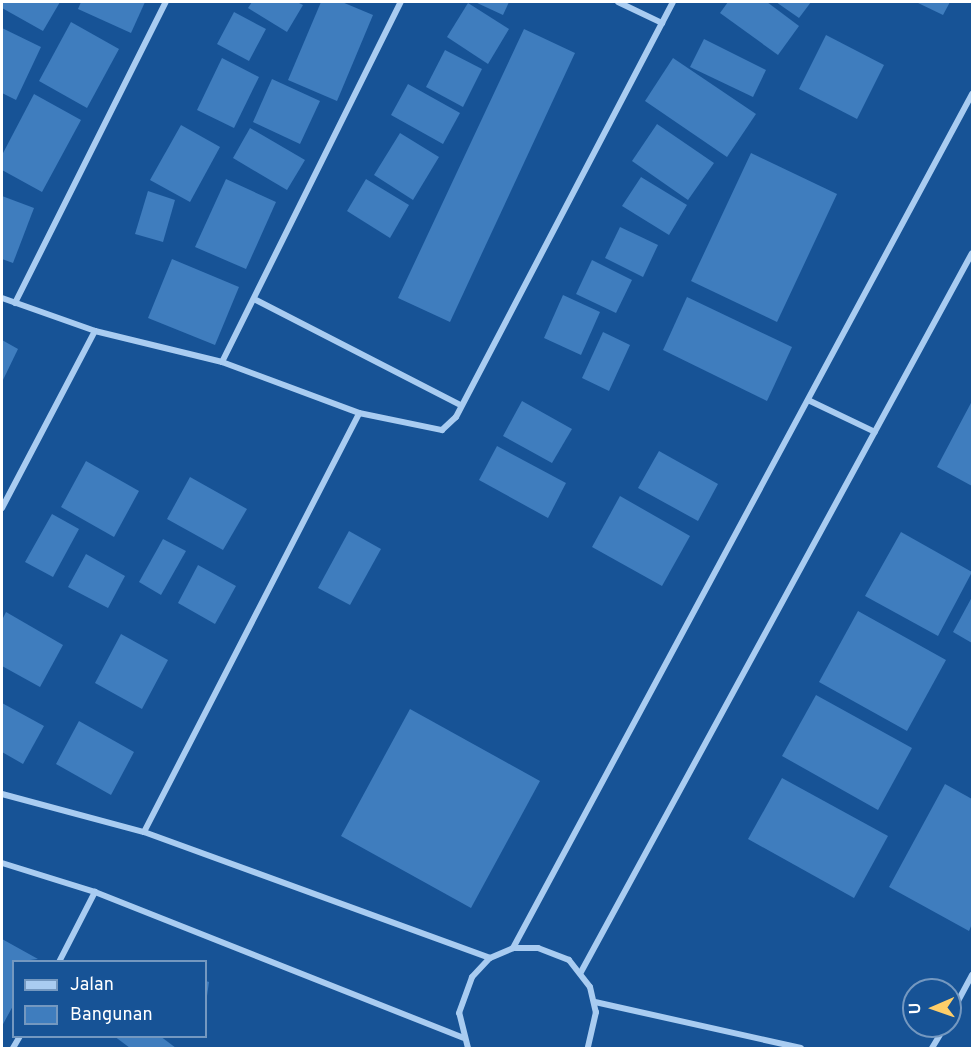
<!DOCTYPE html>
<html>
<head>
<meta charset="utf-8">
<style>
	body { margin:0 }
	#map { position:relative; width:974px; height:1050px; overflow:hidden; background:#175396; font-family:Overpass,sans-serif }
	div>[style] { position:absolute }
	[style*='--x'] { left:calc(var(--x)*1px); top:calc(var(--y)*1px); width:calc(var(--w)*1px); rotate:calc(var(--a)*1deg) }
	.building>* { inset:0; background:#3f7dbe }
	.street>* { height:6px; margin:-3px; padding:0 3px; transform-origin:3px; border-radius:3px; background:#a9ccf1 }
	span { translate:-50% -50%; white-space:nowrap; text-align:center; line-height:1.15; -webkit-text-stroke:4.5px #175396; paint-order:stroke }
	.frame { position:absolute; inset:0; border:3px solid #fff; pointer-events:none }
	.legend { position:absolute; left:12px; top:960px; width:195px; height:78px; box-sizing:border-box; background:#175396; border:2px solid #7498c0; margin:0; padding:8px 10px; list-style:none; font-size:18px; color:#fff }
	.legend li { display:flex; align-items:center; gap:12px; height:30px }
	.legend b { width:30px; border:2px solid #7498c0 }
	.north { position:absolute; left:902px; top:978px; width:60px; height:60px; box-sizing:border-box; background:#175396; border:2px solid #7498c0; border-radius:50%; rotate:268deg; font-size:16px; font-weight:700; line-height:24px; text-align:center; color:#fff }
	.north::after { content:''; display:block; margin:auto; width:21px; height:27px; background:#ffce69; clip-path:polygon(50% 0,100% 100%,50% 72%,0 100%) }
</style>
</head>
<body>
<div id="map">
	<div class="building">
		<div style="clip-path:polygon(2px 2px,60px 2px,43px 31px,2px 8px)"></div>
		<div style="clip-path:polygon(81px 2px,145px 2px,131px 33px,78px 9px)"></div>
		<div style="clip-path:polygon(252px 2px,297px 2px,303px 5px,287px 32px,248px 8px)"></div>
		<div style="clip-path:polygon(321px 2px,342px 2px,373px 15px,337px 101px,288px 80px)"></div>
		<div style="clip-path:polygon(475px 2px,509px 2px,503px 15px)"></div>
		<div style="clip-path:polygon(728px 2px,767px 2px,799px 26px,778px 55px,720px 13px)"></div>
		<div style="clip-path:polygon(776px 2px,811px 2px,799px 18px)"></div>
		<div style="clip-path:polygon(916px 2px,950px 2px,943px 15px)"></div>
		<div style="clip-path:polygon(468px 3px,509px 29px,488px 64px,447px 37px)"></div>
		<div style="clip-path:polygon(234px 12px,266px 29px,249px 61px,217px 44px)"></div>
		<div style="clip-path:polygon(71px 22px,119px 49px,87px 108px,39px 81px)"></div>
		<div style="clip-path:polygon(2px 28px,41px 47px,16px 100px,2px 93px)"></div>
		<div style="clip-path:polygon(524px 29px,575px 53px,450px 322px,398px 298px)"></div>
		<div style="clip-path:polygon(826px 35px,884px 65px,857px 119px,799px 89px)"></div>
		<div style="clip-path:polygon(704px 39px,766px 70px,753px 97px,690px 67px)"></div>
		<div style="clip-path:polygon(445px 50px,482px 69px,463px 107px,426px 87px)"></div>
		<div style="clip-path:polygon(222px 58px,259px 77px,234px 128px,197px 110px)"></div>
		<div style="clip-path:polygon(673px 58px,756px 114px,727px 157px,645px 101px)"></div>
		<div style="clip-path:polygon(272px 79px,320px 101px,300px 144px,253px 122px)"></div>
		<div style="clip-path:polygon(408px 84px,460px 113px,443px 144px,391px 115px)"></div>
		<div style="clip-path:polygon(34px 94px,81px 120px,42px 192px,2px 170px,2px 155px)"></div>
		<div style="clip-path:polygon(657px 124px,714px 163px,688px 200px,632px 161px)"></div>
		<div style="clip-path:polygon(181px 125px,220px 147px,190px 202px,150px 180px)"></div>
		<div style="clip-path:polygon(250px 128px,305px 160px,287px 190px,233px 158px)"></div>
		<div style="clip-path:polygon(400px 133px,439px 157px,413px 200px,374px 175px)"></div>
		<div style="clip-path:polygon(751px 153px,837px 194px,777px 322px,691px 281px)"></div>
		<div style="clip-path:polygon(641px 177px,687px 205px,669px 235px,622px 206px)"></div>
		<div style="clip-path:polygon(226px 179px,276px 202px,246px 269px,195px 247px)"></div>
		<div style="clip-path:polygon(366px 179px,409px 205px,390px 238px,347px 211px)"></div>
		<div style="clip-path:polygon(148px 191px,175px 200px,163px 242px,135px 234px)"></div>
		<div style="clip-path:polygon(2px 196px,34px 208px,13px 263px,2px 259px)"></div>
		<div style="clip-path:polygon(620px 227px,658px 245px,643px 277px,605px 258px)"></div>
		<div style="clip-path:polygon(172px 259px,239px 287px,215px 345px,148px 318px)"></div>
		<div style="clip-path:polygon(592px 260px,632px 280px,616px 313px,576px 294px)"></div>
		<div style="clip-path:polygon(563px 295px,600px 312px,581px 355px,544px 338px)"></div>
		<div style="clip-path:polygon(687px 297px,792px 347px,767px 401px,663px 350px)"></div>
		<div style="clip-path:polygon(603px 332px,630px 345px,609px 391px,582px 378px)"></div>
		<div style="clip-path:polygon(2px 340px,18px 349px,2px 382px)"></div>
		<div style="clip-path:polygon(522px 401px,572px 429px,552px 463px,503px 436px)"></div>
		<div style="clip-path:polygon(972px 401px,972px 486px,937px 467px)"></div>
		<div style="clip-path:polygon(497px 446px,566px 483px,548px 518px,479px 480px)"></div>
		<div style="clip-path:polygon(659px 451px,718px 484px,698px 521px,638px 488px)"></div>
		<div style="clip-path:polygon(86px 461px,139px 491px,114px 537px,61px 507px)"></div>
		<div style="clip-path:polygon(190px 477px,247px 509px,223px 550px,167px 519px)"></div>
		<div style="clip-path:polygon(620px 496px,690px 536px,662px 586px,592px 547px)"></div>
		<div style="clip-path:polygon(52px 514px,79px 529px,53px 577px,25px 562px)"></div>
		<div style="clip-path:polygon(349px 531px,381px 549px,350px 605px,318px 588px)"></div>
		<div style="clip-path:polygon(901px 532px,972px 572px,938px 636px,865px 596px)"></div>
		<div style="clip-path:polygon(163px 539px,186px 551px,161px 595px,139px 582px)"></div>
		<div style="clip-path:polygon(86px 554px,125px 576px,108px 608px,68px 587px)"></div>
		<div style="clip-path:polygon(198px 565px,236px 586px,215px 624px,178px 603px)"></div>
		<div style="clip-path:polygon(972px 597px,972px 643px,953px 632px)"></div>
		<div style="clip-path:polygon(858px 611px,946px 660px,907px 731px,819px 682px)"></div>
		<div style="clip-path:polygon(6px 612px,63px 645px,40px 687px,2px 666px,2px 620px)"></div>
		<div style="clip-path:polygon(121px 634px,168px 660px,142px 709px,95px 683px)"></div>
		<div style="clip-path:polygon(816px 695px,912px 748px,878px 810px,782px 756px)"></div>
		<div style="clip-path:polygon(2px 703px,44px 726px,23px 764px,2px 752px)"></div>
		<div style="clip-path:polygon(410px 709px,540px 781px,471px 908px,341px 836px)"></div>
		<div style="clip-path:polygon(79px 721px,134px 752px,111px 795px,56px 764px)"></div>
		<div style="clip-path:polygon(782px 778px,888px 836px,854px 898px,748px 839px)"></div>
		<div style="clip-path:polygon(945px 784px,972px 799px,972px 924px,969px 931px,889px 887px)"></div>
		<div style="clip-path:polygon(2px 939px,38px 959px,14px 962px,14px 1004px,2px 1026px)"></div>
		<div style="clip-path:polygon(206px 981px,209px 982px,207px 996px,206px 996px)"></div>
		<div style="clip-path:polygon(114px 1036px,160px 1036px,176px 1048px,130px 1048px)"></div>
	</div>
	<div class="street">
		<div style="--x:618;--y:2;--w:49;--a:25.5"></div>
		<div style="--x:2;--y:298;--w:99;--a:19.5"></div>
		<div style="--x:95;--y:331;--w:131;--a:13.7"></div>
		<div style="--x:222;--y:362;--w:146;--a:20.4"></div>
		<div style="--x:359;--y:413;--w:85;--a:11.6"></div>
		<div style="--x:442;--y:430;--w:19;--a:-43"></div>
		<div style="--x:456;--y:417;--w:468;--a:-62.4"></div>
		<div style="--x:256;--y:300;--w:229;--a:27.2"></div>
		<div style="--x:15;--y:303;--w:337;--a:-63.4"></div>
		<div style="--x:222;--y:362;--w:402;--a:-63.6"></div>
		<div style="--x:808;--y:400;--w:74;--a:25.5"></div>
		<div style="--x:2;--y:508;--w:200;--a:-62.3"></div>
		<div style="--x:2;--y:794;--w:147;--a:15"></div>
		<div style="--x:144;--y:832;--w:368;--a:20"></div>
		<div style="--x:144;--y:832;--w:471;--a:-62.8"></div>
		<div style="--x:2;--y:863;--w:97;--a:17.3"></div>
		<div style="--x:95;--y:892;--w:396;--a:21.6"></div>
		<div style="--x:513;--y:948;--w:970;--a:-61.74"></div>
		<div style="--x:59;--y:962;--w:79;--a:-62.8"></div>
		<div style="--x:581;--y:972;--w:818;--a:-61.46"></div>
		<div style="--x:595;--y:1002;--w:211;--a:12.6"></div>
		<div style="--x:950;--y:1016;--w:47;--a:-61.8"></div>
		<div style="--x:13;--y:1048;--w:14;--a:-60"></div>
		<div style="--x:468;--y:1048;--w:36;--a:-104"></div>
		<div style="--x:459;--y:1013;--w:38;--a:-70"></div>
		<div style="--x:472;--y:977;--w:26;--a:-47"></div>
		<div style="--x:490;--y:958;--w:25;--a:-23"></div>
		<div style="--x:513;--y:948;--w:25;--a:0"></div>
		<div style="--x:538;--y:948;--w:33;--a:21"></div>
		<div style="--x:569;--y:960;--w:34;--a:52"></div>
		<div style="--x:590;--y:987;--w:26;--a:77"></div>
		<div style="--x:596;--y:1012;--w:37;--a:103"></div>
		<div style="--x:932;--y:1048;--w:26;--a:-59"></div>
	</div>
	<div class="frame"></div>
	<ul class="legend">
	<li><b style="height:8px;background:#a9ccf1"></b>Jalan</li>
	<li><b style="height:16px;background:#3f7dbe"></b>Bangunan</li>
	</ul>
	<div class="north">U</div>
</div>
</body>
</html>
